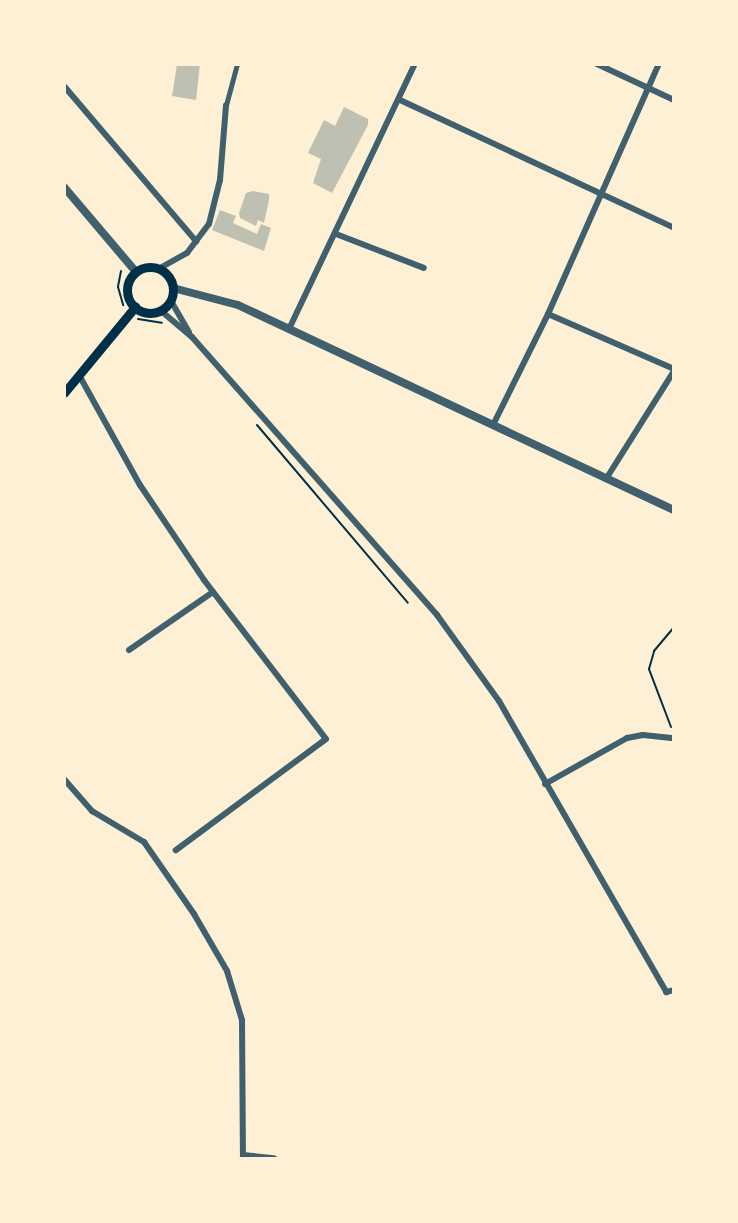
<!DOCTYPE html>
<html>
<head>
<meta charset="utf-8">
<style>
	body { margin:0 }
	#map { position:relative; width:738px; height:1223px; overflow:hidden; background:#fdf0d5; font-family:"Fira Sans Condensed",sans-serif }
	div>[style] { position:absolute }
	[style*='--x'] { left:calc(var(--x)*1px); top:calc(var(--y)*1px); width:calc(var(--w)*1px); rotate:calc(var(--a)*1deg) }
	.building>* { inset:0; background:#bec0b2 }
	.path>* { height:2px; margin:-1px; padding:0 1px; transform-origin:1px; border-radius:1px; background:#003049 }
	.pedestrian>* { height:5px; margin:-2.5px; padding:0 2.5px; transform-origin:2.5px; border-radius:2.5px; background:#3f606c }
	.minor>* { height:6px; margin:-3px; padding:0 3px; transform-origin:3px; border-radius:3px; background:#3f606c }
	.tertiary>* { height:8px; margin:-4px; padding:0 4px; transform-origin:4px; border-radius:4px; background:#3f606c }
	.secondary>* { height:9px; margin:-4.5px; padding:0 4.5px; transform-origin:4.5px; border-radius:4.5px; background:#003049 }
	.secondary>.ring { margin:-4.5px; padding:0; box-sizing:content-box; background:none; border:9px solid #003049; border-radius:50% }
	span { translate:-50% -50%; white-space:nowrap; text-align:center; line-height:1.15; -webkit-text-stroke:5px #fdf0d5; paint-order:stroke }
	.frame { position:absolute; inset:0; border:66px solid #fdf0d5; pointer-events:none }
</style>
</head>
<body>
<div id="map">
	<div class="building">
		<div style="clip-path:polygon(177px 64px,200px 64px,196px 100px,172px 96px)"></div>
		<div style="clip-path:polygon(344px 107px,368px 119px,368px 125px,332px 193px,313px 183px,321px 159px,308px 153px,324px 120px,335px 126px)"></div>
		<div style="clip-path:polygon(253px 191px,269px 194px,269px 200px,264px 223px,258px 220px,256px 226px,240px 218px,239px 213px,246px 193px)"></div>
		<div style="clip-path:polygon(220px 210px,236px 216px,233px 223px,257px 234px,261px 224px,271px 228px,264px 251px,212px 230px)"></div>
	</div>
	<div class="path">
		<div style="--x:121;--y:271;--w:16;--a:101"></div>
		<div style="--x:118;--y:287;--w:19;--a:74"></div>
		<div style="--x:138;--y:319;--w:24;--a:9"></div>
		<div style="--x:257;--y:425;--w:233;--a:49.7"></div>
		<div style="--x:671;--y:727;--w:62;--a:-110.8"></div>
		<div style="--x:649;--y:669;--w:19;--a:-74"></div>
		<div style="--x:654;--y:651;--w:31;--a:-50"></div>
	</div>
	<div class="pedestrian">
		<div style="--x:226;--y:105;--w:42;--a:-75"></div>
	</div>
	<div class="minor">
		<div style="--x:597;--y:64;--w:85;--a:25.1"></div>
		<div style="--x:64;--y:86;--w:204;--a:49.6"></div>
		<div style="--x:400;--y:100;--w:302;--a:25"></div>
		<div style="--x:336;--y:234;--w:94;--a:21.1"></div>
		<div style="--x:160;--y:268;--w:31;--a:-29"></div>
		<div style="--x:187;--y:253;--w:36;--a:-53"></div>
		<div style="--x:209;--y:224;--w:45;--a:-76"></div>
		<div style="--x:220;--y:180;--w:75;--a:-85.4"></div>
		<div style="--x:171;--y:301;--w:36;--a:60"></div>
		<div style="--x:160;--y:310;--w:42;--a:40.2"></div>
		<div style="--x:192;--y:337;--w:371;--a:48.6"></div>
		<div style="--x:437;--y:615;--w:106;--a:54.2"></div>
		<div style="--x:499;--y:701;--w:336;--a:60.1"></div>
		<div style="--x:666;--y:992;--w:8;--a:-14"></div>
		<div style="--x:548;--y:314;--w:137;--a:23.6"></div>
		<div style="--x:289;--y:329;--w:293;--a:-64.6"></div>
		<div style="--x:79;--y:375;--w:126;--a:61"></div>
		<div style="--x:140;--y:485;--w:115;--a:56"></div>
		<div style="--x:204;--y:580;--w:200;--a:52.5"></div>
		<div style="--x:326;--y:739;--w:187;--a:143.5"></div>
		<div style="--x:493;--y:425;--w:124;--a:-63.6"></div>
		<div style="--x:548;--y:314;--w:274;--a:-66.1"></div>
		<div style="--x:606;--y:479;--w:128;--a:-57.8"></div>
		<div style="--x:129;--y:650;--w:102;--a:-34.6"></div>
		<div style="--x:64;--y:779;--w:43;--a:48.8"></div>
		<div style="--x:92;--y:811;--w:61;--a:30.8"></div>
		<div style="--x:144;--y:842;--w:88;--a:55.2"></div>
		<div style="--x:194;--y:914;--w:66;--a:59.9"></div>
		<div style="--x:227;--y:971;--w:51;--a:73"></div>
		<div style="--x:242;--y:1020;--w:138;--a:89.6"></div>
		<div style="--x:545;--y:784;--w:94;--a:-29.3"></div>
		<div style="--x:627;--y:738;--w:16;--a:-11"></div>
		<div style="--x:643;--y:735;--w:31;--a:6"></div>
		<div style="--x:243;--y:1155;--w:31;--a:6"></div>
	</div>
	<div class="tertiary">
		<div style="--x:64;--y:187;--w:111;--a:49.7"></div>
		<div style="--x:173;--y:288;--w:67;--a:14.7"></div>
		<div style="--x:238;--y:305;--w:482;--a:25.2"></div>
	</div>
	<div class="secondary">
		<div class="ring" style="left:127px;top:267px;width:37px;height:37px"></div>
		<div style="--x:64;--y:393;--w:112;--a:-50.5"></div>
	</div>
	<div class="frame"></div>
</div>
</body>
</html>
